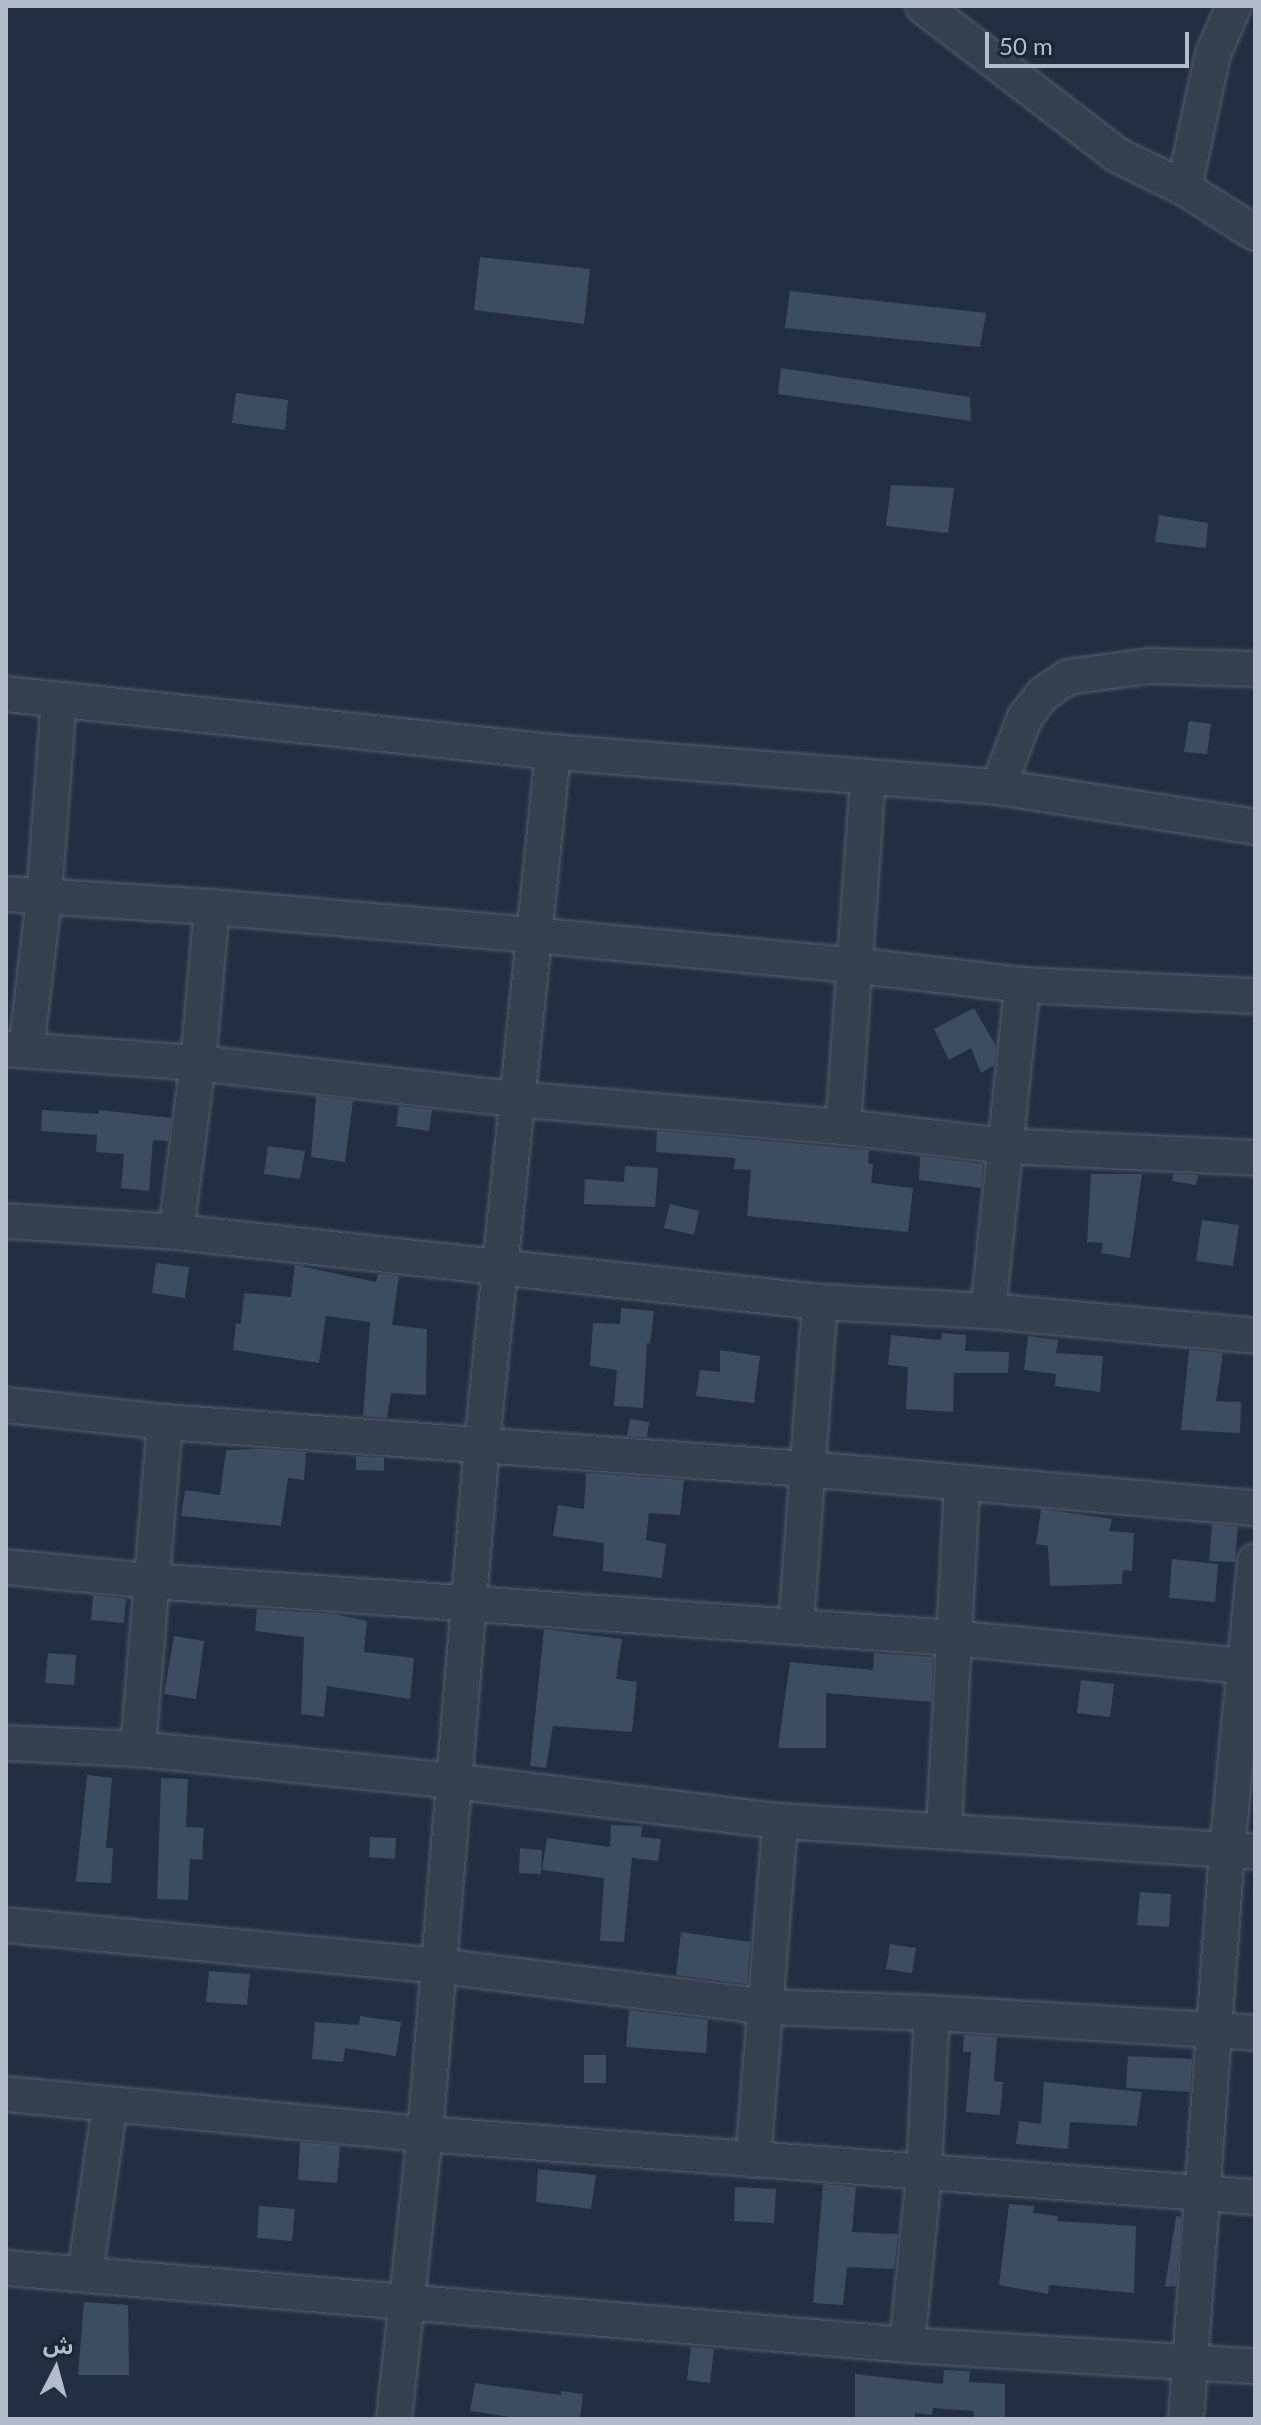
<!DOCTYPE html>
<html>
<head>
<meta charset="utf-8">
<style>
	body { margin:0 }
	#map { position:relative; width:1261px; height:2425px; overflow:hidden; background:#212f40; font-family:Lato,"Noto Sans Arabic",sans-serif }
	div>[style] { position:absolute }
	[style*='--x'] { left:calc(var(--x)*1px); top:calc(var(--y)*1px); width:calc(var(--w)*1px); rotate:calc(var(--a)*1deg) }
	.building>* { inset:0; background:#3d4d60 }
	.roads { filter:drop-shadow(0 0 2px #545f6e) drop-shadow(0 0 2px #545f6e) }
	.minor>* { height:34px; margin:-17px; padding:0 17px; transform-origin:17px; border-radius:17px; background:#364150 }
	span { translate:-50% -50%; white-space:nowrap; text-align:center; line-height:1.15; -webkit-text-stroke:7px #1b2635; paint-order:stroke }
	.frame { position:absolute; inset:0; border:8px solid #b2bccb; pointer-events:none }
	.north { position:absolute; left:16px; top:2329px; width:80px; height:80px; -webkit-text-stroke:6px #1b2635; paint-order:stroke; rotate:6deg; font-size:22px; font-weight:700; line-height:32px; text-align:center; color:#b2bccb }
	.north::after { content:''; display:block; margin:auto; width:28px; height:36px; background:#b2bccb; clip-path:polygon(50% 0,100% 100%,50% 72%,0 100%) }
	.scale { position:absolute; left:985px; top:32px; width:204px; height:36px; box-sizing:border-box; border:4px solid #b2bccb; border-top:0; padding-left:10px; font-size:24px; line-height:28px; white-space:nowrap; color:#b2bccb; -webkit-text-stroke:6px #1b2635; paint-order:stroke }
</style>
</head>
<body>
<div id="map">
	<div class="building">
		<div style="clip-path:polygon(480px 257px,590px 269px,584px 324px,474px 310px)"></div>
		<div style="clip-path:polygon(790px 291px,986px 313px,980px 347px,785px 328px)"></div>
		<div style="clip-path:polygon(781px 368px,970px 397px,971px 421px,778px 394px)"></div>
		<div style="clip-path:polygon(236px 393px,288px 400px,285px 430px,232px 423px)"></div>
		<div style="clip-path:polygon(891px 485px,954px 488px,948px 533px,886px 526px)"></div>
		<div style="clip-path:polygon(1159px 515px,1208px 523px,1206px 548px,1155px 542px)"></div>
		<div style="clip-path:polygon(1189px 721px,1211px 724px,1207px 754px,1184px 752px)"></div>
		<div style="clip-path:polygon(974px 1008px,996px 1046px,994px 1065px,981px 1073px,971px 1048px,949px 1060px,934px 1029px)"></div>
		<div style="clip-path:polygon(316px 1096px,353px 1101px,345px 1162px,311px 1157px)"></div>
		<div style="clip-path:polygon(399px 1106px,432px 1110px,429px 1131px,396px 1126px)"></div>
		<div style="clip-path:polygon(42px 1110px,99px 1114px,99px 1110px,171px 1118px,168px 1141px,153px 1140px,149px 1191px,121px 1188px,124px 1154px,96px 1152px,97px 1135px,41px 1131px)"></div>
		<div style="clip-path:polygon(657px 1131px,869px 1150px,868px 1163px,873px 1164px,871px 1183px,913px 1188px,908px 1232px,747px 1216px,751px 1170px,734px 1169px,735px 1158px,656px 1152px)"></div>
		<div style="clip-path:polygon(268px 1146px,305px 1151px,300px 1179px,264px 1174px)"></div>
		<div style="clip-path:polygon(920px 1156px,983px 1164px,981px 1188px,919px 1180px)"></div>
		<div style="clip-path:polygon(625px 1166px,658px 1168px,655px 1207px,584px 1204px,585px 1179px,624px 1182px)"></div>
		<div style="clip-path:polygon(1091px 1174px,1142px 1174px,1130px 1258px,1101px 1253px,1103px 1243px,1087px 1242px)"></div>
		<div style="clip-path:polygon(1173px 1174px,1198px 1175px,1196px 1185px,1172px 1181px)"></div>
		<div style="clip-path:polygon(670px 1204px,699px 1211px,694px 1235px,664px 1228px)"></div>
		<div style="clip-path:polygon(1202px 1220px,1239px 1225px,1233px 1266px,1196px 1261px)"></div>
		<div style="clip-path:polygon(156px 1263px,189px 1267px,185px 1298px,152px 1293px)"></div>
		<div style="clip-path:polygon(295px 1265px,376px 1282px,378px 1274px,399px 1276px,392px 1325px,427px 1329px,426px 1395px,391px 1393px,387px 1418px,363px 1416px,370px 1322px,326px 1316px,319px 1363px,233px 1350px,236px 1323px,241px 1324px,244px 1293px,291px 1297px)"></div>
		<div style="clip-path:polygon(621px 1308px,654px 1311px,650px 1344px,647px 1343px,643px 1408px,614px 1406px,617px 1370px,590px 1366px,593px 1323px,620px 1324px)"></div>
		<div style="clip-path:polygon(942px 1333px,966px 1335px,965px 1351px,1009px 1352px,1008px 1373px,954px 1373px,953px 1412px,906px 1409px,908px 1367px,888px 1365px,891px 1335px,941px 1340px)"></div>
		<div style="clip-path:polygon(1028px 1336px,1058px 1340px,1056px 1353px,1103px 1356px,1100px 1392px,1055px 1386px,1056px 1374px,1024px 1370px)"></div>
		<div style="clip-path:polygon(720px 1350px,760px 1356px,754px 1403px,696px 1396px,700px 1370px,720px 1372px)"></div>
		<div style="clip-path:polygon(1189px 1350px,1223px 1353px,1216px 1401px,1241px 1402px,1240px 1433px,1181px 1430px)"></div>
		<div style="clip-path:polygon(630px 1419px,649px 1422px,647px 1437px,627px 1436px)"></div>
		<div style="clip-path:polygon(262px 1449px,306px 1452px,304px 1480px,288px 1478px,281px 1526px,181px 1516px,185px 1490px,220px 1495px,226px 1450px)"></div>
		<div style="clip-path:polygon(356px 1456px,384px 1458px,384px 1471px,356px 1470px)"></div>
		<div style="clip-path:polygon(586px 1473px,684px 1480px,680px 1515px,649px 1513px,646px 1540px,666px 1544px,662px 1578px,603px 1571px,604px 1543px,553px 1536px,558px 1505px,584px 1509px)"></div>
		<div style="clip-path:polygon(1041px 1509px,1112px 1519px,1109px 1531px,1134px 1533px,1132px 1571px,1123px 1570px,1122px 1584px,1050px 1586px,1048px 1546px,1036px 1544px)"></div>
		<div style="clip-path:polygon(1212px 1524px,1238px 1527px,1235px 1562px,1209px 1561px)"></div>
		<div style="clip-path:polygon(1172px 1559px,1218px 1564px,1215px 1602px,1169px 1598px)"></div>
		<div style="clip-path:polygon(93px 1595px,126px 1599px,124px 1623px,91px 1620px)"></div>
		<div style="clip-path:polygon(257px 1609px,334px 1614px,367px 1621px,364px 1652px,414px 1658px,410px 1699px,327px 1686px,324px 1717px,301px 1714px,304px 1637px,255px 1631px)"></div>
		<div style="clip-path:polygon(544px 1629px,622px 1639px,616px 1679px,637px 1682px,632px 1732px,553px 1726px,546px 1768px,530px 1766px)"></div>
		<div style="clip-path:polygon(174px 1636px,204px 1641px,196px 1699px,164px 1694px)"></div>
		<div style="clip-path:polygon(48px 1653px,76px 1655px,74px 1685px,45px 1683px)"></div>
		<div style="clip-path:polygon(874px 1653px,933px 1657px,931px 1702px,826px 1693px,826px 1748px,778px 1748px,790px 1662px,873px 1670px)"></div>
		<div style="clip-path:polygon(1081px 1680px,1114px 1684px,1110px 1717px,1077px 1713px)"></div>
		<div style="clip-path:polygon(87px 1775px,112px 1778px,106px 1848px,113px 1848px,111px 1883px,76px 1882px)"></div>
		<div style="clip-path:polygon(161px 1778px,188px 1779px,186px 1827px,204px 1828px,202px 1860px,190px 1859px,188px 1900px,157px 1899px)"></div>
		<div style="clip-path:polygon(611px 1825px,642px 1826px,641px 1837px,661px 1839px,658px 1861px,632px 1858px,624px 1942px,600px 1941px,604px 1878px,542px 1870px,547px 1838px,610px 1847px)"></div>
		<div style="clip-path:polygon(370px 1837px,396px 1838px,395px 1859px,369px 1857px)"></div>
		<div style="clip-path:polygon(520px 1848px,542px 1850px,541px 1874px,519px 1873px)"></div>
		<div style="clip-path:polygon(1140px 1892px,1171px 1894px,1169px 1927px,1137px 1925px)"></div>
		<div style="clip-path:polygon(681px 1932px,750px 1942px,747px 1984px,676px 1975px)"></div>
		<div style="clip-path:polygon(890px 1944px,916px 1948px,912px 1973px,886px 1969px)"></div>
		<div style="clip-path:polygon(209px 1971px,250px 1974px,247px 2005px,206px 2002px)"></div>
		<div style="clip-path:polygon(629px 2010px,708px 2020px,706px 2053px,626px 2047px)"></div>
		<div style="clip-path:polygon(360px 2016px,401px 2022px,396px 2056px,345px 2048px,343px 2062px,312px 2059px,315px 2022px,359px 2025px)"></div>
		<div style="clip-path:polygon(964px 2035px,997px 2037px,994px 2081px,1003px 2082px,1000px 2115px,966px 2112px,971px 2052px,963px 2052px)"></div>
		<div style="clip-path:polygon(584px 2055px,606px 2055px,606px 2083px,584px 2083px)"></div>
		<div style="clip-path:polygon(1128px 2056px,1192px 2059px,1190px 2092px,1126px 2088px)"></div>
		<div style="clip-path:polygon(1044px 2082px,1142px 2092px,1137px 2126px,1070px 2122px,1068px 2149px,1016px 2144px,1019px 2121px,1041px 2124px)"></div>
		<div style="clip-path:polygon(300px 2142px,340px 2146px,337px 2183px,298px 2180px)"></div>
		<div style="clip-path:polygon(538px 2169px,596px 2175px,591px 2209px,536px 2202px)"></div>
		<div style="clip-path:polygon(823px 2184px,856px 2187px,852px 2232px,898px 2234px,894px 2269px,847px 2267px,843px 2305px,813px 2303px)"></div>
		<div style="clip-path:polygon(735px 2187px,776px 2189px,774px 2223px,734px 2221px)"></div>
		<div style="clip-path:polygon(1009px 2204px,1034px 2206px,1033px 2213px,1058px 2216px,1057px 2221px,1136px 2226px,1134px 2293px,1049px 2285px,1048px 2294px,999px 2285px)"></div>
		<div style="clip-path:polygon(259px 2206px,295px 2209px,292px 2241px,257px 2238px)"></div>
		<div style="clip-path:polygon(1176px 2216px,1181px 2217px,1176px 2286px,1165px 2287px)"></div>
		<div style="clip-path:polygon(84px 2302px,128px 2305px,129px 2375px,78px 2375px)"></div>
		<div style="clip-path:polygon(691px 2347px,714px 2349px,710px 2383px,687px 2380px)"></div>
		<div style="clip-path:polygon(944px 2370px,970px 2371px,969px 2382px,1005px 2384px,1005px 2419px,974px 2419px,974px 2411px,933px 2408px,932px 2415px,915px 2413px,915px 2419px,855px 2419px,855px 2374px,943px 2384px)"></div>
		<div style="clip-path:polygon(475px 2383px,561px 2395px,561px 2391px,583px 2394px,580px 2419px,524px 2419px,470px 2411px)"></div>
	</div>
	<div class="roads">
		<div class="minor">
			<div style="--x:923;--y:6;--w:245;--a:37.5"></div>
			<div style="--x:1117;--y:155;--w:75;--a:26.2"></div>
			<div style="--x:1184;--y:188;--w:84;--a:32.4"></div>
			<div style="--x:1184;--y:188;--w:137;--a:-77.8"></div>
			<div style="--x:1213;--y:54;--w:52;--a:-66.4"></div>
			<div style="--x:6;--y:694;--w:550;--a:6.05"></div>
			<div style="--x:553;--y:752;--w:446;--a:4.5"></div>
			<div style="--x:998;--y:787;--w:260;--a:8.8"></div>
			<div style="--x:998;--y:787;--w:75;--a:-68.9"></div>
			<div style="--x:1025;--y:717;--w:29;--a:-52"></div>
			<div style="--x:1043;--y:694;--w:30;--a:-34"></div>
			<div style="--x:1068;--y:677;--w:82;--a:-7.7"></div>
			<div style="--x:1149;--y:666;--w:106;--a:1.6"></div>
			<div style="--x:6;--y:894;--w:206;--a:3.6"></div>
			<div style="--x:212;--y:907;--w:321;--a:5"></div>
			<div style="--x:532;--y:935;--w:321;--a:5.4"></div>
			<div style="--x:852;--y:965;--w:171;--a:6.7"></div>
			<div style="--x:1022;--y:985;--w:233;--a:2.7"></div>
			<div style="--x:6;--y:1049;--w:193;--a:4.2"></div>
			<div style="--x:198;--y:1063;--w:319;--a:6.5"></div>
			<div style="--x:515;--y:1099;--w:329;--a:4.9"></div>
			<div style="--x:843;--y:1127;--w:162;--a:6.7"></div>
			<div style="--x:1004;--y:1146;--w:251;--a:2.7"></div>
			<div style="--x:26;--y:1050;--w:153;--a:-83.2"></div>
			<div style="--x:44;--y:898;--w:199;--a:-85.7"></div>
			<div style="--x:843;--y:1127;--w:349;--a:-85.9"></div>
			<div style="--x:6;--y:1221;--w:170;--a:3.7"></div>
			<div style="--x:176;--y:1232;--w:648;--a:6.2"></div>
			<div style="--x:820;--y:1302;--w:168;--a:3.1"></div>
			<div style="--x:988;--y:1311;--w:268;--a:5.3"></div>
			<div style="--x:176;--y:1232;--w:170;--a:-82.6"></div>
			<div style="--x:198;--y:1063;--w:157;--a:-84.9"></div>
			<div style="--x:988;--y:1311;--w:328;--a:-84"></div>
			<div style="--x:6;--y:1405;--w:160;--a:6.1"></div>
			<div style="--x:165;--y:1422;--w:644;--a:4.19"></div>
			<div style="--x:807;--y:1469;--w:450;--a:5"></div>
			<div style="--x:6;--y:1567;--w:146;--a:5.5"></div>
			<div style="--x:151;--y:1581;--w:803;--a:4.07"></div>
			<div style="--x:952;--y:1638;--w:304;--a:5.5"></div>
			<div style="--x:796;--y:1627;--w:326;--a:-85.8"></div>
			<div style="--x:6;--y:1743;--w:132;--a:2.6"></div>
			<div style="--x:138;--y:1749;--w:316;--a:5.8"></div>
			<div style="--x:452;--y:1781;--w:330;--a:7"></div>
			<div style="--x:780;--y:1821;--w:476;--a:3.7"></div>
			<div style="--x:138;--y:1749;--w:328;--a:-85.3"></div>
			<div style="--x:944;--y:1829;--w:345;--a:-87"></div>
			<div style="--x:6;--y:1925;--w:436;--a:5.4"></div>
			<div style="--x:440;--y:1966;--w:330;--a:7.1"></div>
			<div style="--x:767;--y:2007;--w:165;--a:2.1"></div>
			<div style="--x:932;--y:2013;--w:324;--a:3.5"></div>
			<div style="--x:6;--y:2094;--w:421;--a:5.5"></div>
			<div style="--x:425;--y:2134;--w:832;--a:4.34"></div>
			<div style="--x:753;--y:2160;--w:340;--a:-85.4"></div>
			<div style="--x:6;--y:2268;--w:904;--a:4.88"></div>
			<div style="--x:907;--y:2345;--w:349;--a:3.5"></div>
			<div style="--x:85;--y:2274;--w:171;--a:-81.6"></div>
			<div style="--x:907;--y:2345;--w:172;--a:-84.3"></div>
			<div style="--x:924;--y:2174;--w:161;--a:-87.2"></div>
			<div style="--x:394;--y:2419;--w:287;--a:-83.8"></div>
			<div style="--x:425;--y:2134;--w:693;--a:-85.28"></div>
			<div style="--x:482;--y:1443;--w:695;--a:-84.13"></div>
			<div style="--x:1186;--y:2419;--w:569;--a:-85.87"></div>
			<div style="--x:1227;--y:1851;--w:291;--a:-84.5"></div>
		</div>
	</div>
	<div class="frame"></div>
	<div class="north">ش</div>
	<div class="scale">50 m</div>
</div>
</body>
</html>
